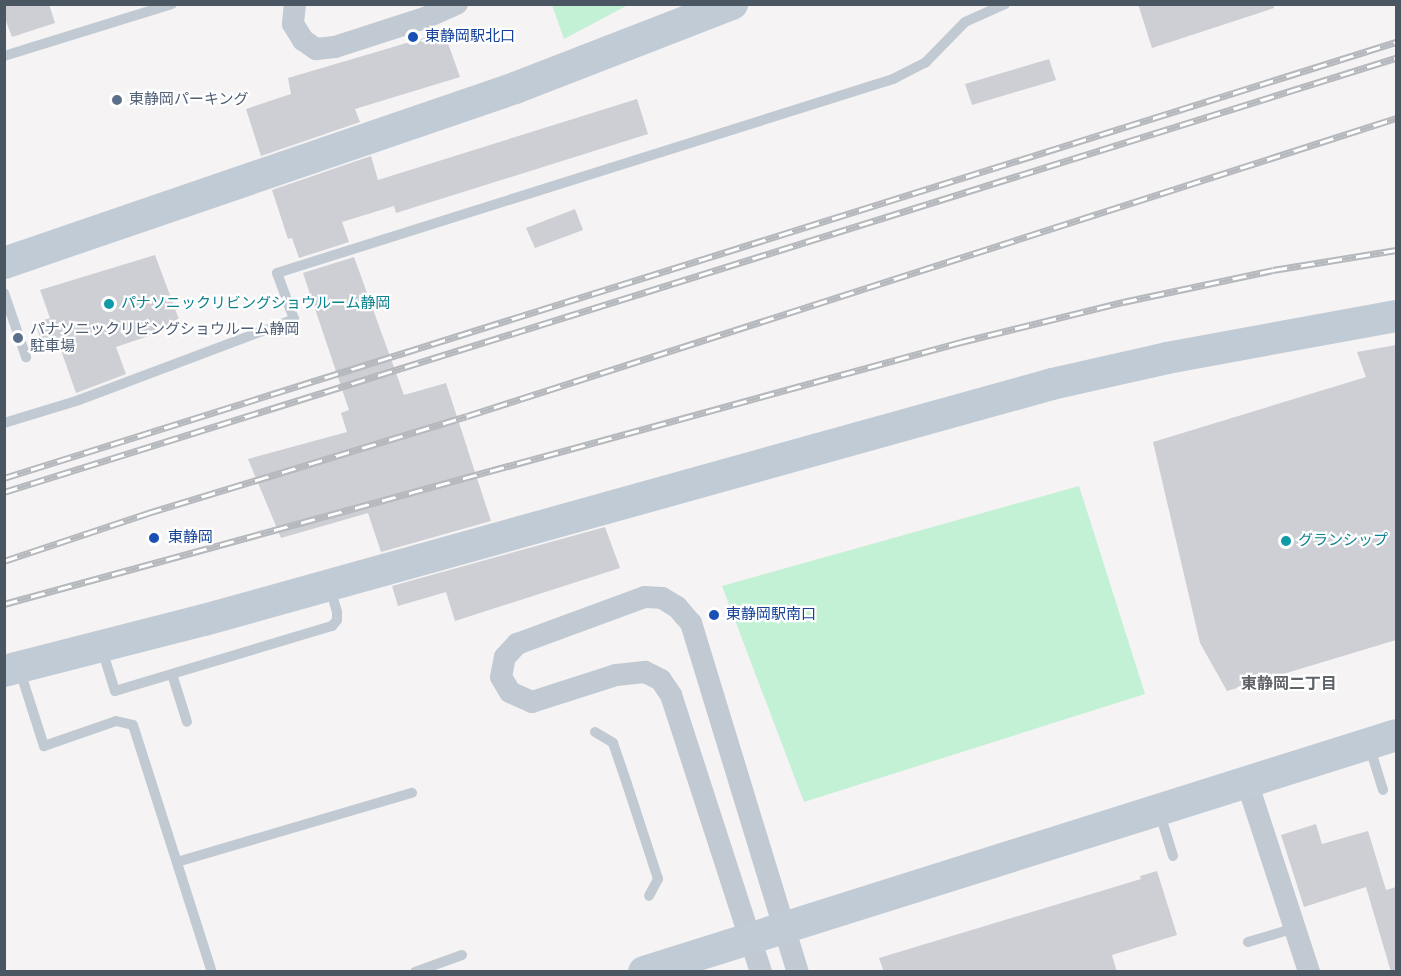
<!DOCTYPE html>
<html>
<head>
<meta charset="utf-8">
<style>
	body { margin:0 }
	#map { position:relative; width:1401px; height:976px; overflow:hidden; background:#f5f3f3; font-family:"DejaVu Sans","Noto Sans JP",sans-serif }
	div>[style] { position:absolute }
	[style*='--x'] { left:calc(var(--x)*1px); top:calc(var(--y)*1px); width:calc(var(--w)*1px); rotate:calc(var(--a)*1deg) }
	.green>* { inset:0; background:#c3f1d5 }
	.building>* { inset:0; background:#cdcfd5 }
	.lane>* { height:10px; margin:-5px; padding:0 5px; transform-origin:5px; border-radius:5px; background:#c1cad2 }
	.street>* { height:22px; margin:-11px; padding:0 11px; transform-origin:11px; border-radius:11px; background:#c1cad2 }
	.secondary>* { height:32px; margin:-16px; padding:0 16px; transform-origin:16px; border-radius:16px; background:#c1cbd6 }
	.rail>* { height:7px; margin-top:-3.5px; transform-origin:0; background:repeating-linear-gradient(90deg,#fff 0 14px,#b5b8bd 0 28px); box-sizing:border-box; border-block:2px solid #b5b8bd }
	.dots>* { width:16px; height:16px; translate:-50% -50%; box-sizing:border-box; border:3px solid #fff; border-radius:50% }
	span { translate:-50% -50%; white-space:nowrap; text-align:center; line-height:1.15; -webkit-text-stroke:4.5px #fff; paint-order:stroke }
	.transit-label { font-size:15px; color:#164399 }
	.left { translate:0 -50%; text-align:left }
	.service-label { font-size:15px; color:#4e5e75 }
	.culture-label { font-size:15px; color:#0d838f }
	.neighbourhood-label { font-size:16px; color:#5f6368; font-weight:700 }
	.frame { position:absolute; inset:0; border:6px solid #4a5661; pointer-events:none }
</style>
</head>
<body>
<div id="map">
	<div class="green">
		<div style="clip-path:polygon(552px 5px,552px 4px,628px 5px,564px 39px)"></div>
		<div style="clip-path:polygon(1079px 486px,1145px 694px,804px 802px,722px 586px)"></div>
	</div>
	<div class="building">
		<div style="clip-path:polygon(4px 4px,49px 4px,55px 23px,12px 37px,4px 16px)"></div>
		<div style="clip-path:polygon(1138px 4px,1273px 4px,1274px 8px,1152px 48px)"></div>
		<div style="clip-path:polygon(444px 32px,460px 77px,355px 109px,360px 122px,261px 156px,246px 109px,291px 94px,288px 78px)"></div>
		<div style="clip-path:polygon(1049px 59px,1056px 80px,972px 105px,965px 84px)"></div>
		<div style="clip-path:polygon(637px 99px,648px 134px,396px 213px,394px 206px,342px 222px,349px 242px,299px 258px,292px 238px,288px 239px,272px 190px,371px 156px,378px 180px)"></div>
		<div style="clip-path:polygon(575px 209px,583px 230px,535px 248px,526px 228px)"></div>
		<div style="clip-path:polygon(155px 255px,181px 325px,116px 347px,126px 374px,76px 393px,56px 336px,41px 340px,35px 323px,50px 318px,40px 290px)"></div>
		<div style="clip-path:polygon(354px 257px,404px 395px,446px 383px,491px 521px,381px 552px,368px 513px,281px 538px,248px 459px,347px 432px,341px 413px,349px 410px,303px 273px)"></div>
		<div style="clip-path:polygon(1396px 345px,1396px 640px,1227px 691px,1200px 643px,1153px 442px,1366px 377px,1357px 352px)"></div>
		<div style="clip-path:polygon(605px 527px,620px 568px,455px 621px,446px 592px,398px 606px,392px 586px)"></div>
		<div style="clip-path:polygon(1316px 824px,1322px 844px,1368px 831px,1386px 890px,1396px 887px,1396px 972px,1391px 972px,1366px 887px,1304px 907px,1281px 835px)"></div>
		<div style="clip-path:polygon(1157px 871px,1177px 935px,1112px 955px,1117px 972px,884px 972px,879px 958px,1141px 879px,1140px 876px)"></div>
	</div>
	<div class="lane">
		<div style="--x:4;--y:56;--w:176;--a:-17.2"></div>
		<div style="--x:4;--y:293;--w:68;--a:71"></div>
		<div style="--x:4;--y:423;--w:78;--a:-17"></div>
		<div style="--x:79;--y:400;--w:230;--a:-20.6"></div>
		<div style="--x:294;--y:319;--w:49;--a:-110.3"></div>
		<div style="--x:277;--y:273;--w:646;--a:-17.48"></div>
		<div style="--x:893;--y:79;--w:36;--a:-27"></div>
		<div style="--x:925;--y:63;--w:57;--a:-45.7"></div>
		<div style="--x:965;--y:22;--w:44;--a:-24.2"></div>
		<div style="--x:102;--y:650;--w:43;--a:72.4"></div>
		<div style="--x:115;--y:691;--w:227;--a:-16.7"></div>
		<div style="--x:332;--y:626;--w:8;--a:-50"></div>
		<div style="--x:337;--y:620;--w:8;--a:-90"></div>
		<div style="--x:337;--y:612;--w:25;--a:-106"></div>
		<div style="--x:20;--y:671;--w:79;--a:72.3"></div>
		<div style="--x:44;--y:746;--w:76;--a:-19.1"></div>
		<div style="--x:116;--y:721;--w:17;--a:13"></div>
		<div style="--x:133;--y:725;--w:259;--a:72.3"></div>
		<div style="--x:172;--y:674;--w:50;--a:72.6"></div>
		<div style="--x:595;--y:732;--w:21;--a:31"></div>
		<div style="--x:613;--y:743;--w:43;--a:71.1"></div>
		<div style="--x:627;--y:784;--w:100;--a:71.9"></div>
		<div style="--x:658;--y:879;--w:19;--a:118"></div>
		<div style="--x:1369;--y:745;--w:47;--a:72.7"></div>
		<div style="--x:1160;--y:814;--w:44;--a:72.8"></div>
		<div style="--x:177;--y:862;--w:245;--a:-16.4"></div>
		<div style="--x:1248;--y:942;--w:49;--a:-16.6"></div>
		<div style="--x:415;--y:972;--w:50;--a:-19.9"></div>
	</div>
	<div class="street">
		<div style="--x:295;--y:4;--w:20;--a:96"></div>
		<div style="--x:293;--y:24;--w:19;--a:58"></div>
		<div style="--x:303;--y:40;--w:16;--a:35"></div>
		<div style="--x:316;--y:49;--w:19;--a:-6"></div>
		<div style="--x:335;--y:47;--w:95;--a:-17.9"></div>
		<div style="--x:425;--y:18;--w:35;--a:-24"></div>
		<div style="--x:1247;--y:782;--w:200;--a:71.9"></div>
		<div style="--x:761;--y:972;--w:291;--a:-108"></div>
		<div style="--x:671;--y:695;--w:18;--a:-124"></div>
		<div style="--x:661;--y:680;--w:18;--a:-153"></div>
		<div style="--x:645;--y:672;--w:29;--a:174"></div>
		<div style="--x:616;--y:675;--w:88;--a:162.2"></div>
		<div style="--x:532;--y:702;--w:24;--a:-156"></div>
		<div style="--x:510;--y:692;--w:17;--a:-121"></div>
		<div style="--x:501;--y:677;--w:20;--a:-79"></div>
		<div style="--x:505;--y:657;--w:18;--a:-47"></div>
		<div style="--x:517;--y:644;--w:136;--a:-20.2"></div>
		<div style="--x:645;--y:597;--w:17;--a:3"></div>
		<div style="--x:662;--y:598;--w:17;--a:31"></div>
		<div style="--x:677;--y:607;--w:21;--a:49"></div>
		<div style="--x:691;--y:623;--w:365;--a:73"></div>
	</div>
	<div class="secondary">
		<div style="--x:4;--y:263;--w:540;--a:-18.9"></div>
		<div style="--x:515;--y:88;--w:233;--a:-21.2"></div>
		<div style="--x:4;--y:671;--w:206;--a:-14.3"></div>
		<div style="--x:204;--y:620;--w:880;--a:-15.55"></div>
		<div style="--x:1052;--y:384;--w:118;--a:-12.7"></div>
		<div style="--x:1167;--y:358;--w:233;--a:-10.4"></div>
		<div style="--x:644;--y:972;--w:788;--a:-17.49"></div>
	</div>
	<div class="rail">
		<div style="--x:4;--y:478;--w:1459;--a:-17.39"></div>
		<div style="--x:4;--y:492;--w:1458;--a:-17.32"></div>
		<div style="--x:4;--y:561;--w:152;--a:-18.4"></div>
		<div style="--x:148;--y:513;--w:333;--a:-16.9"></div>
		<div style="--x:467;--y:416;--w:976;--a:-17.78"></div>
		<div style="--x:4;--y:604;--w:992;--a:-15.31"></div>
		<div style="--x:961;--y:342;--w:167;--a:-13.9"></div>
		<div style="--x:1123;--y:302;--w:153;--a:-12"></div>
		<div style="--x:1273;--y:270;--w:125;--a:-9.2"></div>
	</div>
	<div class="dots">
		<div style="left:413px;top:37px;background:#1a4fb4"></div>
		<div style="left:117px;top:100px;background:#5c6f8a"></div>
		<div style="left:109px;top:304px;background:#0f9aa8"></div>
		<div style="left:18px;top:338px;background:#5c6f8a"></div>
		<div style="left:154px;top:538px;background:#1a4fb4"></div>
		<div style="left:1286px;top:541px;background:#0f9aa8"></div>
		<div style="left:714px;top:615px;background:#1a4fb4"></div>
	</div>
	<div class="transit-label">
		<span class="left" style="left:425px;top:37px">東静岡駅北口</span>
		<span class="left" style="left:168px;top:538px">東静岡</span>
		<span class="left" style="left:726px;top:615px">東静岡駅南口</span>
	</div>
	<div class="service-label">
		<span class="left" style="left:129px;top:100px">東静岡パーキング</span>
		<span class="left" style="left:30px;top:338px">パナソニックリビングショウルーム静岡<br>駐車場</span>
	</div>
	<div class="culture-label">
		<span class="left" style="left:121px;top:304px">パナソニックリビングショウルーム静岡</span>
		<span class="left" style="left:1298px;top:541px">グランシップ</span>
	</div>
	<div class="neighbourhood-label">
		<span style="left:1289px;top:684px">東静岡二丁目</span>
	</div>
	<div class="frame"></div>
</div>
</body>
</html>
